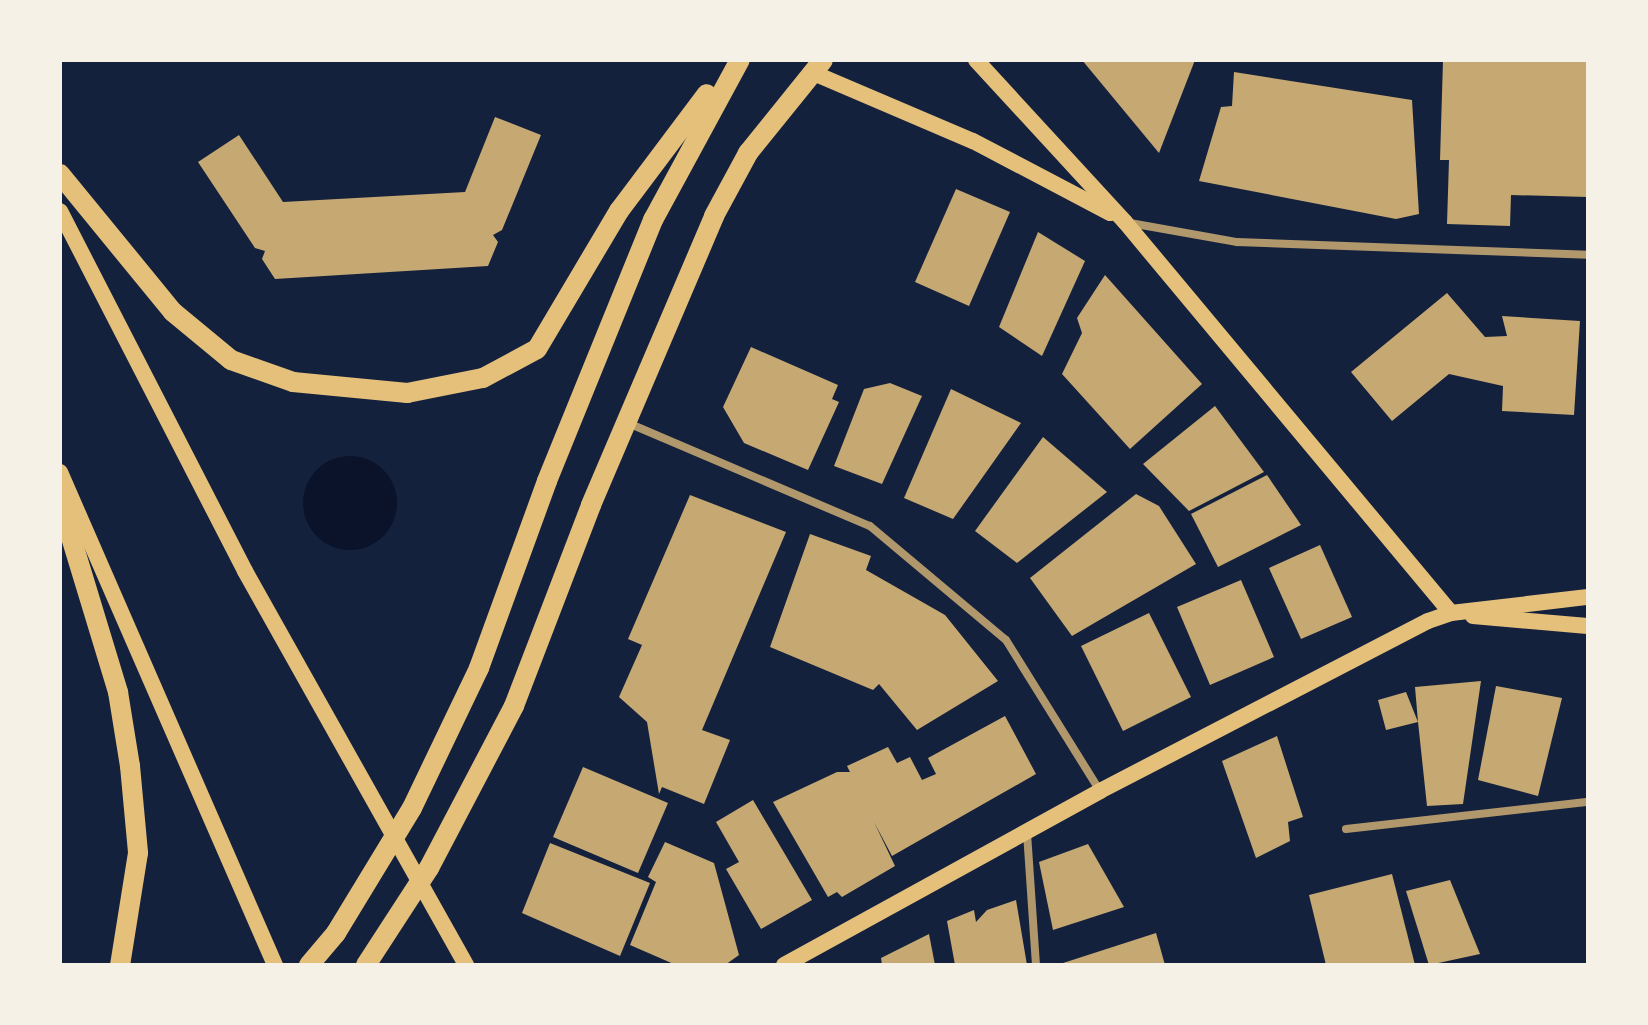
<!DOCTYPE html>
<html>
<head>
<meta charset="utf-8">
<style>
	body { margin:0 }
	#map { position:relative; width:1648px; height:1025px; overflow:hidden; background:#14213d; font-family:"Exo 2",sans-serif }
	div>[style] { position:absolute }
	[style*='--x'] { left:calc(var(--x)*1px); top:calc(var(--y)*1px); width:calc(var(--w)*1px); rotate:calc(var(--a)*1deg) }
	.water>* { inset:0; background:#0b132b }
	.round { border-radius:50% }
	.building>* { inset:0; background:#c6a872 }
	.minor>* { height:8px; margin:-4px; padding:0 4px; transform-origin:4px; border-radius:4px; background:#b1986c }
	.secondary>* { height:16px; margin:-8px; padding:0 8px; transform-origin:8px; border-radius:8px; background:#e5c07b }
	.primary>* { height:20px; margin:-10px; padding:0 10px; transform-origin:10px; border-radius:10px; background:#e5c07b }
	span { translate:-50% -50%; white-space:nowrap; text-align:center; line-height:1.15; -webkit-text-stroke:6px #f6f1e7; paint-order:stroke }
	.frame { position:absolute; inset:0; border:62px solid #f6f1e7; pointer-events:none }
</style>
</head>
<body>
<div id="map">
	<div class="water">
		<div class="round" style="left:303px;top:456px;width:94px;height:94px"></div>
	</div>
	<div class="building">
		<div style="clip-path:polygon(1082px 60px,1195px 60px,1159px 153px)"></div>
		<div style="clip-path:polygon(1443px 60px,1588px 60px,1588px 197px,1511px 195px,1510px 226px,1447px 224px,1449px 160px,1440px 160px)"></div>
		<div style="clip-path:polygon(1234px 72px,1412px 100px,1419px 214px,1396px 219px,1199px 181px,1221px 107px,1232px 106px)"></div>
		<div style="clip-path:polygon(495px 117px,541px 135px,502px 230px,493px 235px,498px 242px,488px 266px,275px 279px,262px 259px,265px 251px,255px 248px,198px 162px,239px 135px,283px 202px,465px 192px)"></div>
		<div style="clip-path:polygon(956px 189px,1010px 212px,969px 306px,915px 282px)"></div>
		<div style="clip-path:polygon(1038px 232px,1085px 261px,1042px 356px,999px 327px)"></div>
		<div style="clip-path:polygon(1105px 275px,1202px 384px,1130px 449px,1062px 374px,1082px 333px,1077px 318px)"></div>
		<div style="clip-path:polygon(1447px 293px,1485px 337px,1507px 336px,1502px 316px,1580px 321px,1574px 415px,1502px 411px,1503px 386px,1449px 374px,1392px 421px,1351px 372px)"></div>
		<div style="clip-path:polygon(751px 347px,838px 385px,832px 399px,839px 402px,808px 470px,744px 443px,723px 407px)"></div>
		<div style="clip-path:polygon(890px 383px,922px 396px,882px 484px,834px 466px,864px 389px)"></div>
		<div style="clip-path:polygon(951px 389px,1021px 423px,953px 519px,904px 498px)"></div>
		<div style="clip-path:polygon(1215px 406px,1264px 472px,1189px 511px,1143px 464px)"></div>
		<div style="clip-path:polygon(1043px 437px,1107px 492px,1017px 563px,975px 531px)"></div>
		<div style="clip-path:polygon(1267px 475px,1301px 525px,1218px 567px,1191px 514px)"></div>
		<div style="clip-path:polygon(1136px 494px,1159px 506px,1196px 564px,1072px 636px,1030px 578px)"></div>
		<div style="clip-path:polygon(690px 495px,786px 532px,702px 730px,730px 740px,704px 804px,662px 787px,659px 794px,647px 722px,619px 697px,642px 645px,628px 639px)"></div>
		<div style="clip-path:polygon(810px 534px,871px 556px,866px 570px,945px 615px,998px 681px,917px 730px,879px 684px,873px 690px,770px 647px)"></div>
		<div style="clip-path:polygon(1320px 545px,1352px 617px,1301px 639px,1269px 568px)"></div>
		<div style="clip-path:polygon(1241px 580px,1274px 657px,1210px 685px,1177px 607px)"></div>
		<div style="clip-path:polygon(1149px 613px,1191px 697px,1123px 731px,1081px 646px)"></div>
		<div style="clip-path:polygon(1481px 681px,1463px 804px,1427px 806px,1418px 722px,1386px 730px,1378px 700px,1406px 692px,1418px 722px,1415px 687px)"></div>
		<div style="clip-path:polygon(1496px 686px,1562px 698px,1538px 796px,1478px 780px)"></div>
		<div style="clip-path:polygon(1005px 716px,1036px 774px,892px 856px,874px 822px,895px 866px,842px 897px,837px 892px,828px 897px,773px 802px,837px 772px,850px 772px,847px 766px,888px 747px,897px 763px,910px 757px,922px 780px,936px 774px,928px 758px)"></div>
		<div style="clip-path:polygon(1277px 736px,1303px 817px,1288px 822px,1290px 841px,1256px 858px,1222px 761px)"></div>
		<div style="clip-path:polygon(583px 767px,668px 803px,638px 873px,553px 837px)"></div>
		<div style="clip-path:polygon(753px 800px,812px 900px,761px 929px,726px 869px,739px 862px,716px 822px)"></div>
		<div style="clip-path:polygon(665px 842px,714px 863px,739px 955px,725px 965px,676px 965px,630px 945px,656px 882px,648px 877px)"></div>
		<div style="clip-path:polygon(550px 843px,650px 883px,620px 956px,522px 913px)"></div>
		<div style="clip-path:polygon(1088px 844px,1124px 907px,1053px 930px,1039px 862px)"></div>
		<div style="clip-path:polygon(1392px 874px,1415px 965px,1326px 965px,1309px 895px)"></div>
		<div style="clip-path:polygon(1450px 880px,1480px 954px,1429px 965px,1406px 891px)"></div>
		<div style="clip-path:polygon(1016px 900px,1027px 965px,955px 965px,947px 921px,974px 910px,976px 922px,987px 910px)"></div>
		<div style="clip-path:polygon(1156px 933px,1165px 965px,1060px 965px,1060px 964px)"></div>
		<div style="clip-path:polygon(929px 934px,935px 965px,882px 965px,881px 958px)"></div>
	</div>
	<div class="minor">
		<div style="--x:1130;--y:223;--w:109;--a:10.1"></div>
		<div style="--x:1237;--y:242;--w:351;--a:2.1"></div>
		<div style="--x:628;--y:423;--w:263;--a:23.1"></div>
		<div style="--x:870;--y:526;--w:177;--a:40"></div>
		<div style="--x:1006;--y:640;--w:178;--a:58.1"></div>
		<div style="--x:1346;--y:829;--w:244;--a:-6.4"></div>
		<div style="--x:1027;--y:833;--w:132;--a:86.1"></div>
	</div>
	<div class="secondary">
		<div style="--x:976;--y:60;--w:220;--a:47.4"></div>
		<div style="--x:1125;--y:222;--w:509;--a:50.18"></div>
		<div style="--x:811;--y:72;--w:176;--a:23.1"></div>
		<div style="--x:973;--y:141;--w:155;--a:27.7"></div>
		<div style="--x:60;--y:211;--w:405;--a:62.8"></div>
		<div style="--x:245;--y:571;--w:452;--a:60.7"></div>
		<div style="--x:60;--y:472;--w:538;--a:66.44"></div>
		<div style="--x:1473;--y:616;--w:115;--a:5"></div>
		<div style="--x:784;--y:965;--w:361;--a:-28.8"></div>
		<div style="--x:1100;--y:791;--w:369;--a:-27.4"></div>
		<div style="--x:1428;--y:621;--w:24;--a:-19"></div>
		<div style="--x:1451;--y:613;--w:138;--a:-6.7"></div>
	</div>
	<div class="primary">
		<div style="--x:60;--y:174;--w:178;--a:50.7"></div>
		<div style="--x:173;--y:312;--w:75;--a:39.6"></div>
		<div style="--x:231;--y:360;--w:66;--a:19.5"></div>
		<div style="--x:293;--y:382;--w:115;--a:5.5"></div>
		<div style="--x:407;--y:393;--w:77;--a:-11.2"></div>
		<div style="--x:483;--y:378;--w:61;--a:-28.2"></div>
		<div style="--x:537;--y:349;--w:161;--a:-59.3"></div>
		<div style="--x:619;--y:211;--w:146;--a:-53.1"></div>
		<div style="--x:60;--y:501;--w:200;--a:73.1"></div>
		<div style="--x:118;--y:692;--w:75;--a:80.8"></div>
		<div style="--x:130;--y:766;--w:87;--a:84.7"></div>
		<div style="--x:138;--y:853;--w:113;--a:99.1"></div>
		<div style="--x:309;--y:965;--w:42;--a:-49.8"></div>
		<div style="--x:336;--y:933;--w:146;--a:-58.7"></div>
		<div style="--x:412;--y:808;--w:155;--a:-64.4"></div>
		<div style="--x:479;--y:668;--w:199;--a:-70"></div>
		<div style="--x:547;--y:481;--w:282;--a:-67.9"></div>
		<div style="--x:653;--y:220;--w:182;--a:-61.5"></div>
		<div style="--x:366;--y:965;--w:116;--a:-57"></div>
		<div style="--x:429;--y:868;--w:183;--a:-62.3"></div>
		<div style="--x:514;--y:706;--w:215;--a:-69"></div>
		<div style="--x:591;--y:505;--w:314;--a:-66.9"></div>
		<div style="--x:714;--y:216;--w:72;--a:-61.6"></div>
		<div style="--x:748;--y:153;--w:119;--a:-51.1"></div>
	</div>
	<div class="frame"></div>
</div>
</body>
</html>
